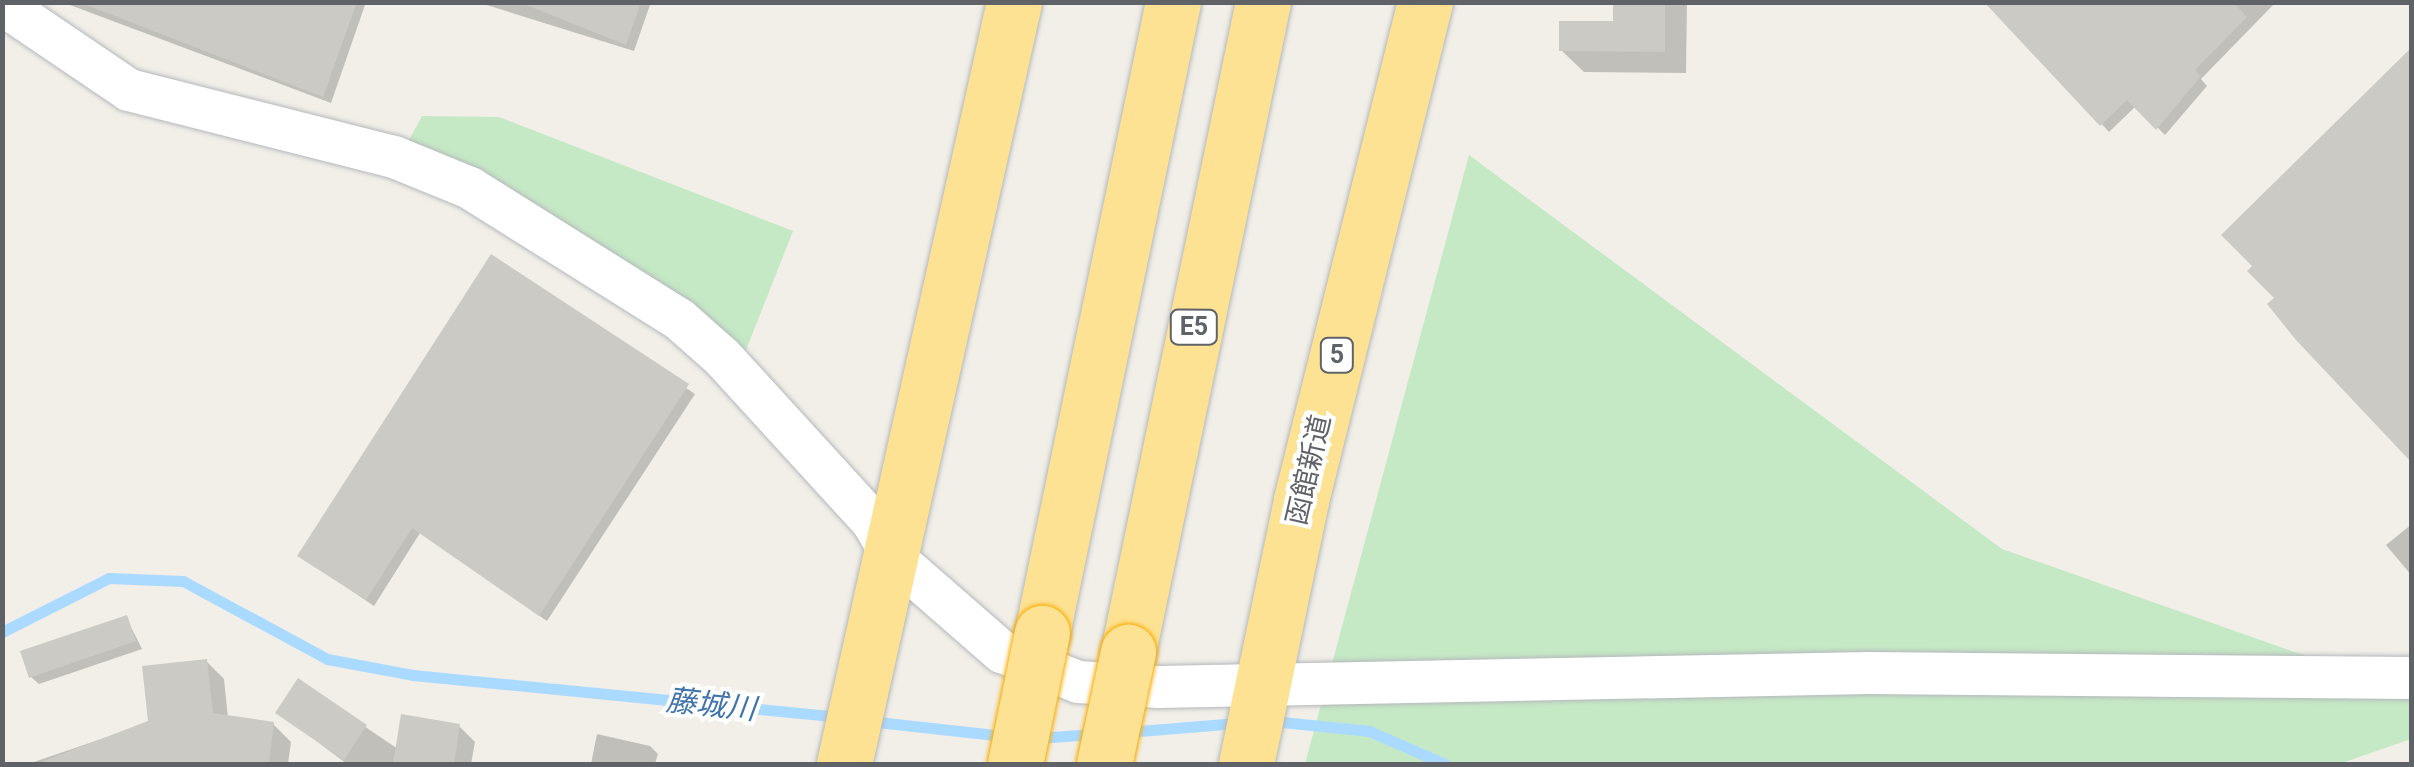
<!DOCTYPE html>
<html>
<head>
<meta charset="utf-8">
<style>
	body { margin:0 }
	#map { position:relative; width:2414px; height:767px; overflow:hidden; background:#f1efe8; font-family:Roboto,"Noto Sans JP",sans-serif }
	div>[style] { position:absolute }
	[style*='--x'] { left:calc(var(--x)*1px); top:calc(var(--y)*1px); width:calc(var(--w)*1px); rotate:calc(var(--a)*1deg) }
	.green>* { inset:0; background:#c5e8c5 }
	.shadow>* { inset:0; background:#0003 }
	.stream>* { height:11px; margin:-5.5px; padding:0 5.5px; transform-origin:5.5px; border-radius:5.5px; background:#aadaff }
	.building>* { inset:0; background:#cccac5 }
	.roads { filter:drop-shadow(0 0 2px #b5b8bc) drop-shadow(0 0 2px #b5b8bc) }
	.street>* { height:42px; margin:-21px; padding:0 21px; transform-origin:21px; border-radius:21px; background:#fff }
	.highway>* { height:55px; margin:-27.5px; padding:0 27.5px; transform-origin:27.5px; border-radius:27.5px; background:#fde293 }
	.bridges { filter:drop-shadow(0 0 2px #f9ab00) drop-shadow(0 0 2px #f9ab00) }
	.highway-bridge>* { height:55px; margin:-27.5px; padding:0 27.5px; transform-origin:27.5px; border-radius:27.5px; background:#fde293 }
	span { translate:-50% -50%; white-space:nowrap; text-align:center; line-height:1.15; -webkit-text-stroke:8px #fff; paint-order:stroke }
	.shield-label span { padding:2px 8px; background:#fff; border:2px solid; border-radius:8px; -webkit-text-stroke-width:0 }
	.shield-label { font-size:25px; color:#5f6368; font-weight:700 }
	.street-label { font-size:28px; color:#5f6368 }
	.water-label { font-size:30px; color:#4174aa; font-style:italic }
	.frame { position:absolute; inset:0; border:5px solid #5f6368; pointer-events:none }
</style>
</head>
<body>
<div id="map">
	<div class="green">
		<div style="clip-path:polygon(422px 116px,499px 117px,793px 231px,746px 350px,408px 142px)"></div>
		<div style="clip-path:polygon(1469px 155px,2002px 549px,2411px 693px,2411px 739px,2339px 764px,1305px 764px)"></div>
	</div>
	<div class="shadow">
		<div style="clip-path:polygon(62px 2px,366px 2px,331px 103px)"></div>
		<div style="clip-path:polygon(477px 2px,651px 2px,634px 51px)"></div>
		<div style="clip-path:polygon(1615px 2px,1687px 2px,1686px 73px,1584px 72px,1561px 50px,1615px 24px)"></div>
		<div style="clip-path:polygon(1988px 2px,2276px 2px,2201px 79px,2207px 86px,2165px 135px,2136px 106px,2109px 132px)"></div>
		<div style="clip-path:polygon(491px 258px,695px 394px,547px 621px,420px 533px,374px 606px,300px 556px)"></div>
		<div style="clip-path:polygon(2412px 524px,2412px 576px,2386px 545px)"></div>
		<div style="clip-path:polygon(126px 617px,142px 649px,39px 684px,31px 677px)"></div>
		<div style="clip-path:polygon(206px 661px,224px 679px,228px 718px,273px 724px,291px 742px,288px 764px,28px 764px,151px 722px)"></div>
		<div style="clip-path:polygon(299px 682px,398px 749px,459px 726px,475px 742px,471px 764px,347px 764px,279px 713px)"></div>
		<div style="clip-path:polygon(597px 734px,650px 746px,658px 754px,655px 764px,591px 764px)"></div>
	</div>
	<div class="stream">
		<div style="--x:2;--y:632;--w:120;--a:-26.8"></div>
		<div style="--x:109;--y:578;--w:74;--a:2.3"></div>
		<div style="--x:183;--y:581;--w:164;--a:28.4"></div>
		<div style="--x:327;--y:659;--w:87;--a:10.5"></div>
		<div style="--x:413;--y:675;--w:429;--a:5.6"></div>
		<div style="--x:868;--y:721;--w:137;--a:6.3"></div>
		<div style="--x:1272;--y:721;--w:98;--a:5.9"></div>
		<div style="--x:1369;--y:731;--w:83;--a:23.5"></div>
		<div style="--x:1127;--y:732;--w:111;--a:-4.6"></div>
		<div style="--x:1037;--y:738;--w:57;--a:-4"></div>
	</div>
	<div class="building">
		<div style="clip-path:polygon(79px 2px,357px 2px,323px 97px)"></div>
		<div style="clip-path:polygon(519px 2px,641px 2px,626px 45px)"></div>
		<div style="clip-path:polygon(1613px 2px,1665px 2px,1665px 52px,1559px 51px,1559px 21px,1613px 21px)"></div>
		<div style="clip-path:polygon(1984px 2px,2233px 2px,2247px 17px,2195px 70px,2201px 76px,2156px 130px,2127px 100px,2100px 126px)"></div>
		<div style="clip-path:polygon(2412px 47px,2412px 463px,2296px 340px,2267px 304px,2274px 298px,2247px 271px,2252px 266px,2221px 235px)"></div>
		<div style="clip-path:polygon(491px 254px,689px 384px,539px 616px,412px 528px,366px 600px,297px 556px)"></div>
		<div style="clip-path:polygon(127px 615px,136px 641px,29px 678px,20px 651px)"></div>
		<div style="clip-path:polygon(207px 659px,213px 713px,274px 722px,269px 764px,36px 764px,148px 721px,142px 666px)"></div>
		<div style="clip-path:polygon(298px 678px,367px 725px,344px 760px,275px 713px)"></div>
		<div style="clip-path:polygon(401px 714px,460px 724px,454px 764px,393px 764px)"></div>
	</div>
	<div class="roads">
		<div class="street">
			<div style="--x:2;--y:4;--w:153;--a:34.1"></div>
			<div style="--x:129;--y:90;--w:273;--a:14.2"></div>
			<div style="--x:394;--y:157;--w:82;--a:22.2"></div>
			<div style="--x:470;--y:188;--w:247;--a:32.1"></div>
			<div style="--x:679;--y:319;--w:57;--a:41.5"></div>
			<div style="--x:722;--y:357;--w:222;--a:47.6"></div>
			<div style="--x:872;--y:521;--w:42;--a:59.7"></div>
			<div style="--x:893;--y:557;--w:145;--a:41.1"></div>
			<div style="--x:1002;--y:652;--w:82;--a:21.5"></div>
			<div style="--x:1078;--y:682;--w:81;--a:3.5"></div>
			<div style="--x:1159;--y:687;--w:710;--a:-1.13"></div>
			<div style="--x:1869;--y:673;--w:543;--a:0.53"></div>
		</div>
		<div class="highway">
			<div style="--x:1042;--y:633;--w:644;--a:-78.27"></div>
			<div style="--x:1128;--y:652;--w:664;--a:-78.27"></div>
			<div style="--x:844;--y:764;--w:781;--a:-77.42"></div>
			<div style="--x:1246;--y:764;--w:270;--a:-78.2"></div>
			<div style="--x:1301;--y:500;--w:513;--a:-76.02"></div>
		</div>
	</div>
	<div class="bridges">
		<div class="highway-bridge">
			<div style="--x:1015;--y:764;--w:134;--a:-78.4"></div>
			<div style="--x:1104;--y:764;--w:115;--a:-77.9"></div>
		</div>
	</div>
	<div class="shield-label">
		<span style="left:1194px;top:327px">E5</span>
		<span style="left:1337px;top:355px">5</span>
	</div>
	<div class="street-label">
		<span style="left:1309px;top:470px;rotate:-77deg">函館新道</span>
	</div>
	<div class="water-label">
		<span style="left:711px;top:705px;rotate:6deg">藤城川</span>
	</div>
	<div class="frame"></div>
</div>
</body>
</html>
